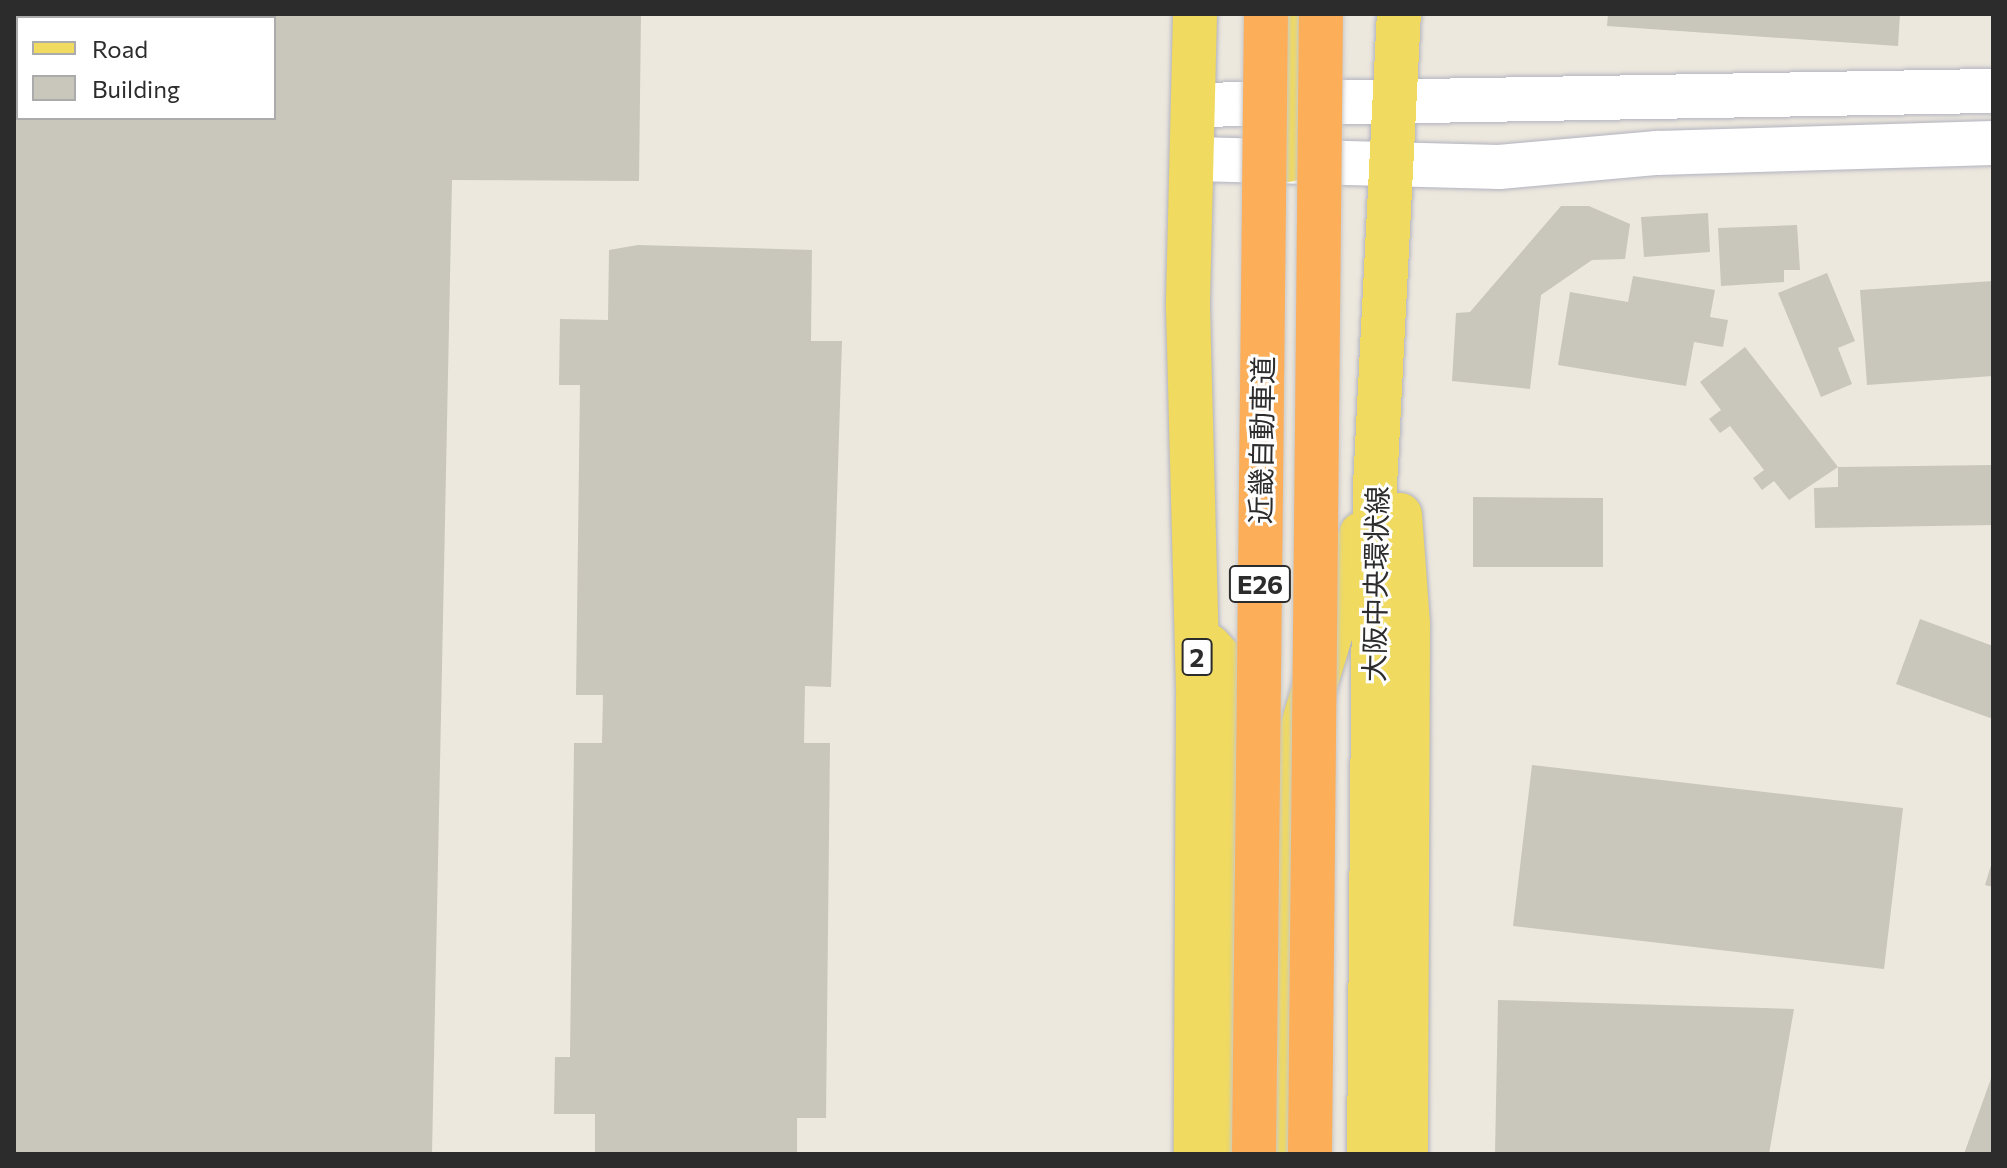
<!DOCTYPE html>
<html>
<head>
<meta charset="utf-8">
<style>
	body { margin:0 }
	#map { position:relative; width:2007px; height:1168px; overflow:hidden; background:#ede8de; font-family:Commissioner,"Noto Sans JP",sans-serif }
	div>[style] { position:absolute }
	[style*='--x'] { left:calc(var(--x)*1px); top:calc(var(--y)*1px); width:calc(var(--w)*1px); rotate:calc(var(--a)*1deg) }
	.building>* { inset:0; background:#c9c6bc }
	.roads { filter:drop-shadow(0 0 2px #b2b3bf) drop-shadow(0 0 2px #b2b3bf) }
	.minor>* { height:44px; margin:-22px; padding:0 22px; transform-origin:22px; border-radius:22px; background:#fff }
	.major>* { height:44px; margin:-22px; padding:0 22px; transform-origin:22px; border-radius:22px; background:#f0da60 }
	.bridges { filter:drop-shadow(0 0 2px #c8c8c8) drop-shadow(0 0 2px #c8c8c8) }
	.highway-bridge>* { height:44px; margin:-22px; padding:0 22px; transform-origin:22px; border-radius:22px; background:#fdae59 }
	span { translate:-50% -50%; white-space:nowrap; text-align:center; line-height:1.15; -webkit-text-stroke:6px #fff; paint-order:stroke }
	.shield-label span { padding:2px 6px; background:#fff; border:2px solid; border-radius:6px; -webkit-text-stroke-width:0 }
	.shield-label { font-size:26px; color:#2c2c2c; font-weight:700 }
	.street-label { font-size:28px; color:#2c2c2c }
	.frame { position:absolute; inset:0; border:16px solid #2c2c2c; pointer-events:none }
	.legend { position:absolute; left:16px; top:16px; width:260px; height:104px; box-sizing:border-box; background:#fff; border:2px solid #ababab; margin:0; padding:10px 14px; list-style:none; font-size:24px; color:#2c2c2c }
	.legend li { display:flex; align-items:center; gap:16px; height:40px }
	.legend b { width:40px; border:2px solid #ababab }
</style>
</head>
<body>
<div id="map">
	<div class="building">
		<div style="clip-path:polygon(evenodd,14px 14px,641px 14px,639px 181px,452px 180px,432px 1154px,14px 1154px,14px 14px,18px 18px,274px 18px,274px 118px,18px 118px,18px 18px)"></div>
		<div style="clip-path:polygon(1608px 14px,1900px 14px,1898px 46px,1607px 26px)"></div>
		<div style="clip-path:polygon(1561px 206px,1589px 206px,1630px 224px,1625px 259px,1592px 260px,1541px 295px,1530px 389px,1452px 381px,1456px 313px,1470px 312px)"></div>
		<div style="clip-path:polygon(1708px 213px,1710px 252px,1644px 257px,1641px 217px)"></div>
		<div style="clip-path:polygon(1797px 225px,1800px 270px,1784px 270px,1784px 282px,1721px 286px,1718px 228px)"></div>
		<div style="clip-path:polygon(638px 245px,812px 250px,811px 341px,842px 341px,831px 687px,805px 686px,804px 743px,830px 743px,826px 1118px,797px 1118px,797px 1154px,595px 1154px,595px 1114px,554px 1114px,555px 1057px,570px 1057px,574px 743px,602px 743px,603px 695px,576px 695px,580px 385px,559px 385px,560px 319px,608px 320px,609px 250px)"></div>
		<div style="clip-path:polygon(1827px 273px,1855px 341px,1838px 348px,1852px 384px,1821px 397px,1778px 293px)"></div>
		<div style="clip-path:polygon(1633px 276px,1715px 290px,1710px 317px,1728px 320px,1723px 347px,1694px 342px,1686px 386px,1558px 365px,1570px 292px,1628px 302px)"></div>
		<div style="clip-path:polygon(1993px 281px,1993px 376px,1867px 385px,1860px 290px)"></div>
		<div style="clip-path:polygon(1745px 347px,1838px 467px,1789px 500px,1774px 481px,1762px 490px,1753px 478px,1764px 470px,1730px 426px,1720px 433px,1709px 419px,1721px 410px,1700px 382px)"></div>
		<div style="clip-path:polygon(1993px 465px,1993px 525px,1815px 528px,1814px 488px,1838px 487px,1838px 467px)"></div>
		<div style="clip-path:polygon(1473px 497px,1603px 498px,1603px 567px,1473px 567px)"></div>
		<div style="clip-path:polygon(1920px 619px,1993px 646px,1993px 719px,1896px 684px)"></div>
		<div style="clip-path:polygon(1532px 765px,1903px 808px,1884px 969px,1513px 926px)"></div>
		<div style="clip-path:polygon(1992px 862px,1993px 862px,1993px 887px,1985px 885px)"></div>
		<div style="clip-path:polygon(1498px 1000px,1794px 1009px,1769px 1154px,1495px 1154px)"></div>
		<div style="clip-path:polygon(1993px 1073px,1993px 1154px,1964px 1154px)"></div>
	</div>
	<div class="roads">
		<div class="minor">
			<div style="--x:1195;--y:105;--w:798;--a:-1.01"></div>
			<div style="--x:1195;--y:159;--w:304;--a:1.5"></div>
			<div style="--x:1499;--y:167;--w:159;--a:-5.1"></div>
			<div style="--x:1657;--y:153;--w:336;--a:-1.7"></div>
		</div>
		<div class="major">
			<div style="--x:1195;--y:14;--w:294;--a:91.4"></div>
			<div style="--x:1188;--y:308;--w:390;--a:88.5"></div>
			<div style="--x:1198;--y:698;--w:456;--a:90.3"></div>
			<div style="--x:1288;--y:160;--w:146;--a:-89.2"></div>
			<div style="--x:1400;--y:515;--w:110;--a:85.8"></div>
			<div style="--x:1408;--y:625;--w:529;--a:90.22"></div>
			<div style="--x:1209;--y:646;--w:19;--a:47"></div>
			<div style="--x:1222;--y:660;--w:41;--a:80.1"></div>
			<div style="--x:1229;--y:700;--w:454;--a:90.1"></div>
			<div style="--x:1282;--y:1154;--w:396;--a:-88.4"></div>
			<div style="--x:1293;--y:758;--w:234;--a:-73.1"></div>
			<div style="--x:1369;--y:1154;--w:668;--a:-89.49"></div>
			<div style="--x:1375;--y:486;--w:473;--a:-87.1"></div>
		</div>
	</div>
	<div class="bridges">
		<div class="highway-bridge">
			<div style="--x:1254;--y:1154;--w:1140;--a:-89.4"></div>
			<div style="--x:1310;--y:1154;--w:1140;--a:-89.45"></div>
		</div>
	</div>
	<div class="shield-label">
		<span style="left:1260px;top:584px">E26</span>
		<span style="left:1197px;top:657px">2</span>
	</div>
	<div class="street-label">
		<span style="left:1261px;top:440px;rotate:-89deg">近畿自動車道</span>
		<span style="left:1375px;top:584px;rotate:-89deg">大阪中央環状線</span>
	</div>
	<div class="frame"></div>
	<ul class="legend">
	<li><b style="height:10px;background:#f0da60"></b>Road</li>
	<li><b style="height:22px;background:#c9c6bc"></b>Building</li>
	</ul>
</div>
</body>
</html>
